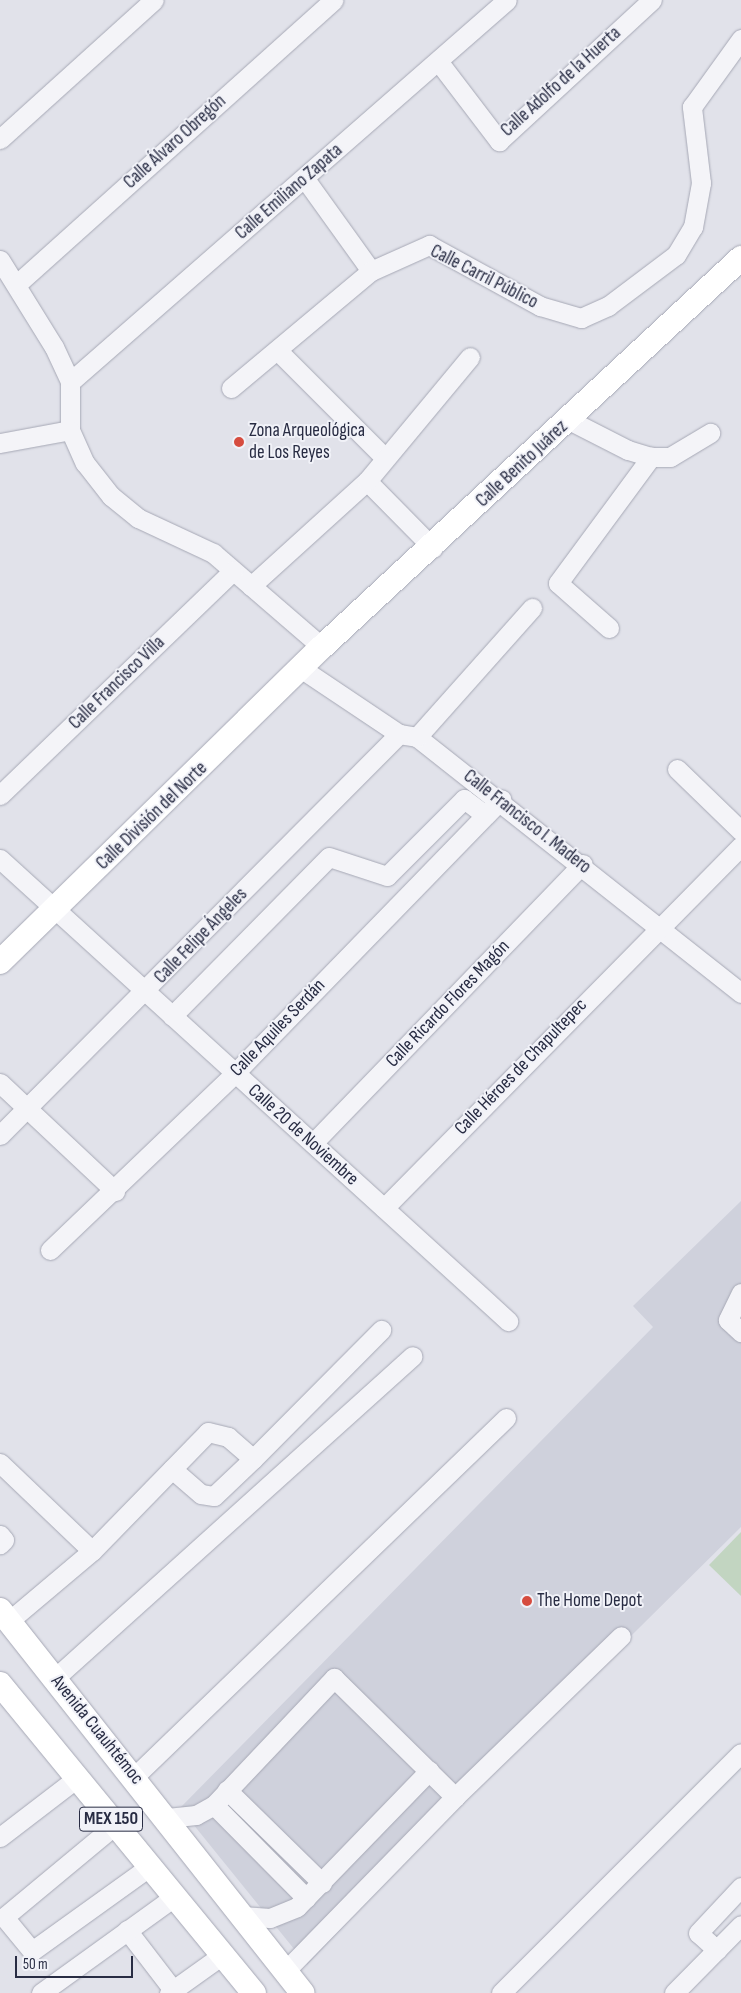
<!DOCTYPE html>
<html>
<head>
<meta charset="utf-8">
<style>
	body { margin:0 }
	#map { position:relative; width:741px; height:1993px; overflow:hidden; background:#e1e2ea; font-family:"Sofia Sans Condensed",sans-serif }
	div>[style] { position:absolute }
	[style*='--x'] { left:calc(var(--x)*1px); top:calc(var(--y)*1px); width:calc(var(--w)*1px); rotate:calc(var(--a)*1deg) }
	.built>* { inset:0; background:#cfd1dc }
	.green>* { inset:0; background:#c2d5c1 }
	.roads { filter:drop-shadow(0 0 1px #a6a8b5) drop-shadow(0 0 1px #a6a8b5) }
	.minor>* { height:19px; margin:-9.5px; padding:0 9.5px; transform-origin:9.5px; border-radius:9.5px; background:#f4f4f8 }
	.major>* { height:24px; margin:-12px; padding:0 12px; transform-origin:12px; border-radius:12px; background:#fff }
	.dots>* { width:14px; height:14px; translate:-50% -50%; box-sizing:border-box; border:2px solid #f1f2f8; border-radius:50% }
	span { translate:-50% -50%; white-space:nowrap; text-align:center; line-height:1.15; -webkit-text-stroke:4px #f1f2f8; paint-order:stroke }
	.shield-label span { padding:1px 4px; background:#f1f2f8; border:1px solid; border-radius:4px; -webkit-text-stroke-width:0 }
	.shield-label { font-size:18px; color:#282c43; font-weight:700 }
	.street-label { font-size:19px; color:#282c43 }
	.poi-label { font-size:19px; color:#282c43 }
	.left { translate:0 -50%; text-align:left }
	.scale { position:absolute; left:15px; top:1956px; width:118px; height:22px; box-sizing:border-box; border:2px solid #282c43; border-top:0; padding-left:6px; font-size:15px; line-height:18px; white-space:nowrap; color:#282c43; -webkit-text-stroke:4px #f1f2f8; paint-order:stroke }
</style>
</head>
<body>
<div id="map">
	<div class="built">
		<div style="clip-path:polygon(741px 1201px,741px 1527px,419px 1846px,307px 1965px,180px 1808px,653px 1327px,633px 1306px)"></div>
	</div>
	<div class="green">
		<div style="clip-path:polygon(741px 1532px,741px 1596px,709px 1565px)"></div>
	</div>
	<div class="roads">
		<div class="minor">
			<div style="--x:438;--y:61;--w:101;--a:52.7"></div>
			<div style="--x:499;--y:141;--w:208;--a:-42.7"></div>
			<div style="--x:0;--y:139;--w:207;--a:-42.1"></div>
			<div style="--x:305;--y:179;--w:113;--a:54.3"></div>
			<div style="--x:0;--y:260;--w:102;--a:58.2"></div>
			<div style="--x:54;--y:347;--w:38;--a:65"></div>
			<div style="--x:70;--y:382;--w:48;--a:90"></div>
			<div style="--x:70;--y:430;--w:36;--a:66"></div>
			<div style="--x:85;--y:463;--w:42;--a:51.8"></div>
			<div style="--x:111;--y:496;--w:35;--a:39"></div>
			<div style="--x:138;--y:518;--w:83;--a:25"></div>
			<div style="--x:213;--y:553;--w:144;--a:40.8"></div>
			<div style="--x:17;--y:284;--w:425;--a:-41.9"></div>
			<div style="--x:278;--y:351;--w:150;--a:45"></div>
			<div style="--x:70;--y:382;--w:580;--a:-41.16"></div>
			<div style="--x:231;--y:388;--w:182;--a:-39.9"></div>
			<div style="--x:371;--y:271;--w:64;--a:-24.1"></div>
			<div style="--x:429;--y:245;--w:127;--a:28.8"></div>
			<div style="--x:540;--y:306;--w:43;--a:16.3"></div>
			<div style="--x:581;--y:318;--w:30;--a:-24"></div>
			<div style="--x:608;--y:306;--w:85;--a:-36.9"></div>
			<div style="--x:676;--y:255;--w:33;--a:-59"></div>
			<div style="--x:693;--y:227;--w:45;--a:-79.7"></div>
			<div style="--x:701;--y:183;--w:77;--a:-96.8"></div>
			<div style="--x:692;--y:107;--w:84;--a:-54.2"></div>
			<div style="--x:569;--y:420;--w:66;--a:27"></div>
			<div style="--x:628;--y:450;--w:24;--a:17"></div>
			<div style="--x:651;--y:457;--w:19;--a:0"></div>
			<div style="--x:670;--y:457;--w:47;--a:-31"></div>
			<div style="--x:0;--y:443;--w:71;--a:-10.5"></div>
			<div style="--x:367;--y:481;--w:94;--a:45.4"></div>
			<div style="--x:251;--y:586;--w:156;--a:-42.2"></div>
			<div style="--x:367;--y:481;--w:161;--a:-50.3"></div>
			<div style="--x:609;--y:628;--w:68;--a:-138.6"></div>
			<div style="--x:558;--y:583;--w:157;--a:-53.6"></div>
			<div style="--x:302;--y:669;--w:117;--a:33.8"></div>
			<div style="--x:399;--y:734;--w:18;--a:9"></div>
			<div style="--x:417;--y:737;--w:413;--a:38.3"></div>
			<div style="--x:417;--y:737;--w:173;--a:-48.3"></div>
			<div style="--x:677;--y:769;--w:89;--a:44.1"></div>
			<div style="--x:0;--y:795;--w:323;--a:-43.9"></div>
			<div style="--x:0;--y:859;--w:687;--a:42.28"></div>
			<div style="--x:172;--y:1016;--w:223;--a:-45.4"></div>
			<div style="--x:329;--y:857;--w:61;--a:18.1"></div>
			<div style="--x:387;--y:876;--w:109;--a:-45"></div>
			<div style="--x:464;--y:799;--w:26;--a:37"></div>
			<div style="--x:0;--y:1083;--w:158;--a:43.2"></div>
			<div style="--x:0;--y:1135;--w:566;--a:-45.14"></div>
			<div style="--x:313;--y:1143;--w:388;--a:-46"></div>
			<div style="--x:384;--y:1208;--w:508;--a:-45.4"></div>
			<div style="--x:50;--y:1250;--w:256;--a:-43.7"></div>
			<div style="--x:235;--y:1073;--w:382;--a:-45.8"></div>
			<div style="--x:741;--y:1293;--w:30;--a:116"></div>
			<div style="--x:728;--y:1320;--w:18;--a:43"></div>
			<div style="--x:0;--y:1463;--w:127;--a:43.7"></div>
			<div style="--x:92;--y:1551;--w:109;--a:139.9"></div>
			<div style="--x:172;--y:1469;--w:38;--a:41"></div>
			<div style="--x:201;--y:1494;--w:13;--a:9"></div>
			<div style="--x:214;--y:1496;--w:54;--a:-43.5"></div>
			<div style="--x:0;--y:1535;--w:6;--a:51"></div>
			<div style="--x:4;--y:1540;--w:6;--a:135"></div>
			<div style="--x:92;--y:1551;--w:166;--a:-45.7"></div>
			<div style="--x:208;--y:1432;--w:21;--a:14"></div>
			<div style="--x:228;--y:1437;--w:33;--a:41"></div>
			<div style="--x:253;--y:1459;--w:182;--a:-45.2"></div>
			<div style="--x:55;--y:1678;--w:481;--a:-42"></div>
			<div style="--x:134;--y:1777;--w:517;--a:-43.98"></div>
			<div style="--x:227;--y:1790;--w:133;--a:44.4"></div>
			<div style="--x:455;--y:1797;--w:231;--a:-44.1"></div>
			<div style="--x:214;--y:1805;--w:131;--a:45.3"></div>
			<div style="--x:167;--y:1818;--w:29;--a:-6"></div>
			<div style="--x:196;--y:1815;--w:21;--a:-29"></div>
			<div style="--x:214;--y:1805;--w:175;--a:-46.6"></div>
			<div style="--x:334;--y:1678;--w:170;--a:44.5"></div>
			<div style="--x:455;--y:1797;--w:243;--a:134.3"></div>
			<div style="--x:115;--y:1825;--w:144;--a:140.3"></div>
			<div style="--x:4;--y:1917;--w:44;--a:50.5"></div>
			<div style="--x:32;--y:1951;--w:144;--a:-35.7"></div>
			<div style="--x:0;--y:1837;--w:97;--a:-37.5"></div>
			<div style="--x:242;--y:1916;--w:28;--a:4"></div>
			<div style="--x:270;--y:1918;--w:29;--a:-22"></div>
			<div style="--x:297;--y:1907;--w:190;--a:-45.9"></div>
			<div style="--x:127;--y:1930;--w:76;--a:52.5"></div>
			<div style="--x:717;--y:1950;--w:25;--a:-138"></div>
			<div style="--x:698;--y:1933;--w:63;--a:-46.9"></div>
			<div style="--x:41;--y:1993;--w:164;--a:-35.8"></div>
			<div style="--x:169;--y:1993;--w:65;--a:-35.6"></div>
			<div style="--x:222;--y:1955;--w:14;--a:56"></div>
			<div style="--x:501;--y:1993;--w:339;--a:-45"></div>
			<div style="--x:674;--y:1993;--w:95;--a:-45.4"></div>
		</div>
		<div class="major">
			<div style="--x:0;--y:962;--w:450;--a:-44.4"></div>
			<div style="--x:322;--y:647;--w:572;--a:-42.87"></div>
			<div style="--x:0;--y:1610;--w:488;--a:51.7"></div>
			<div style="--x:0;--y:1684;--w:400;--a:50.6"></div>
		</div>
	</div>
	<div class="dots">
		<div style="left:239px;top:442px;background:#d64c3f"></div>
		<div style="left:527px;top:1601px;background:#d64c3f"></div>
	</div>
	<div class="shield-label">
		<span style="left:111px;top:1819px">MEX 150</span>
	</div>
	<div class="street-label">
		<span style="left:561px;top:82px;rotate:-42deg">Calle Adolfo de la Huerta</span>
		<span style="left:175px;top:142px;rotate:-42deg">Calle Álvaro Obregón</span>
		<span style="left:289px;top:192px;rotate:-41deg">Calle Emiliano Zapata</span>
		<span style="left:484px;top:277px;rotate:27deg">Calle Carril Público</span>
		<span style="left:522px;top:464px;rotate:-43deg">Calle Benito Juárez</span>
		<span style="left:117px;top:683px;rotate:-44deg">Calle Francisco Villa</span>
		<span style="left:152px;top:816px;rotate:-44deg">Calle División del Norte</span>
		<span style="left:527px;top:822px;rotate:38deg">Calle Francisco I. Madero</span>
		<span style="left:201px;top:936px;rotate:-46deg">Calle Felipe Ángeles</span>
		<span style="left:448px;top:1004px;rotate:-46deg">Calle Ricardo Flores Magón</span>
		<span style="left:278px;top:1028px;rotate:-46deg">Calle Aquiles Serdán</span>
		<span style="left:521px;top:1067px;rotate:-46deg">Calle Héroes de Chapultepec</span>
		<span style="left:303px;top:1135px;rotate:42deg">Calle 20 de Noviembre</span>
		<span style="left:97px;top:1730px;rotate:51deg">Avenida Cuauhtémoc</span>
	</div>
	<div class="poi-label">
		<span class="left" style="left:249px;top:442px">Zona Arqueológica<br>de Los Reyes</span>
		<span class="left" style="left:537px;top:1601px">The Home Depot</span>
	</div>
	<div class="scale">50 m</div>
</div>
</body>
</html>
